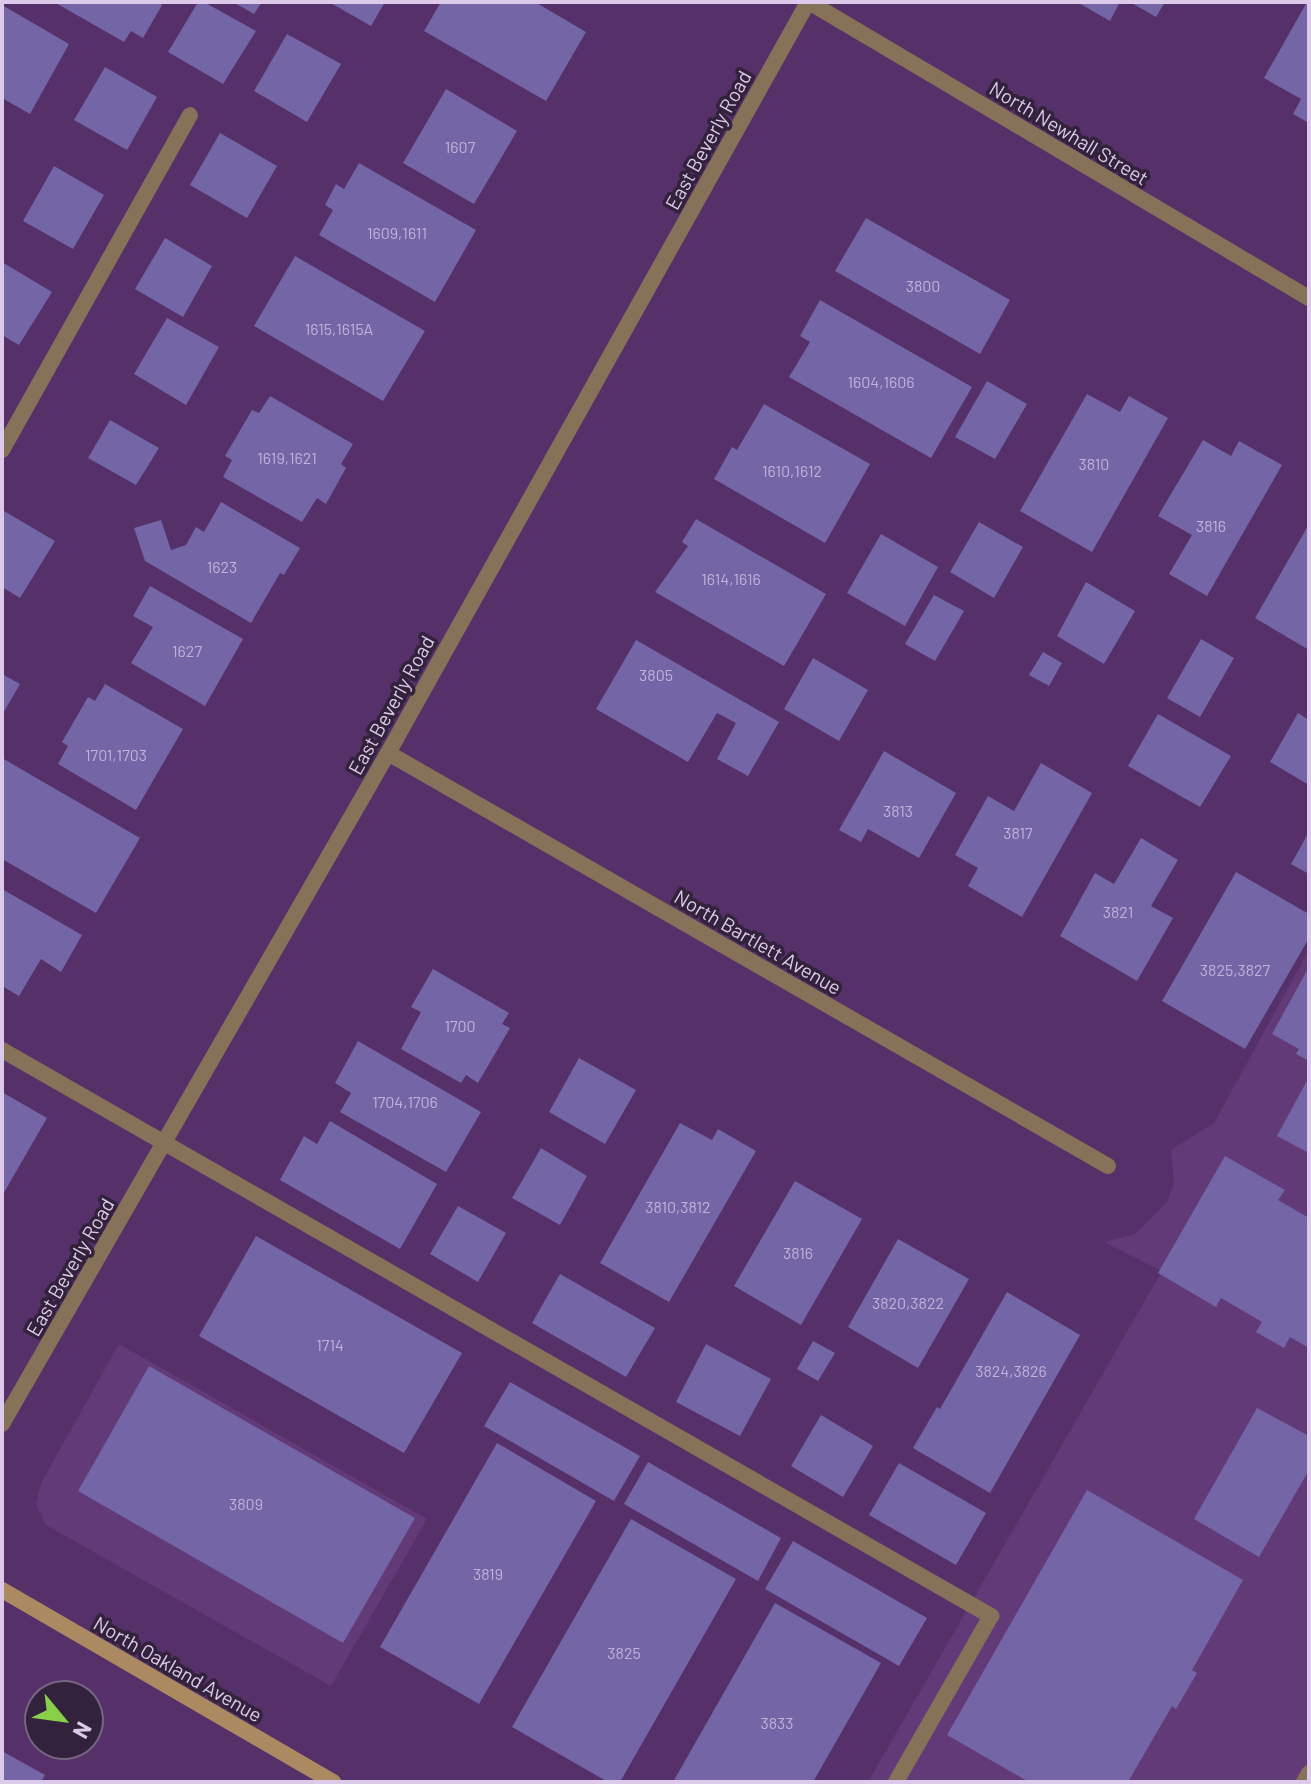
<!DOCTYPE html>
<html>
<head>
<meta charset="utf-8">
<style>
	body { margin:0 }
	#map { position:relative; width:1311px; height:1784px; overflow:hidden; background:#553069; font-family:Barlow,sans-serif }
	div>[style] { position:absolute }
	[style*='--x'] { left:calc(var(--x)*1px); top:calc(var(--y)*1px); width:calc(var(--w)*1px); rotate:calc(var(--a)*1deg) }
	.built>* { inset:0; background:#623a78 }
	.building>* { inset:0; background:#7365a6 }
	.lane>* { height:16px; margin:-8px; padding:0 8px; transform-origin:8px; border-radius:8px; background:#867258 }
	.street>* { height:16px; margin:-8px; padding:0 8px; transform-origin:8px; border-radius:8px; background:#867258 }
	.secondary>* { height:16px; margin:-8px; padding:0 8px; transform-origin:8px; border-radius:8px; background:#ab8a62 }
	span { translate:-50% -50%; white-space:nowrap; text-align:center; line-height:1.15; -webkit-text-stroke:7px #32223b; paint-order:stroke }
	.number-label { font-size:16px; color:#c2b0d9 }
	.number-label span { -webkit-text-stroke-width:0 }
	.street-label { font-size:20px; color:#ddc9ea }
	.frame { position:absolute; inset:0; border:4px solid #ddc9ea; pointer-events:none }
	.north { position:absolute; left:24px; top:1680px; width:80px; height:80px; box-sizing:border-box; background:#32223b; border:2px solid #766581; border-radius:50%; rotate:119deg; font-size:22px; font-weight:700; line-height:32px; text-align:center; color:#ddc9ea }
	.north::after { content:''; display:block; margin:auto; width:28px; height:36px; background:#89cf49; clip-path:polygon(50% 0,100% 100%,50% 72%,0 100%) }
</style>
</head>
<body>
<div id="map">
	<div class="built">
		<div style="clip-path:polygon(1309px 950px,1309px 1782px,868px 1782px,1162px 1271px,1104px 1242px,1135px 1234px,1167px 1202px,1174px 1184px,1171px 1150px,1214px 1123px)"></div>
		<div style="clip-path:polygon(119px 1344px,427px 1519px,331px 1686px,46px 1525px,36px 1504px,41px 1483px)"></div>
	</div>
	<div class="building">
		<div style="clip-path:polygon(54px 2px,158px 2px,162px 5px,143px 38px,131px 31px,124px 42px)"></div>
		<div style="clip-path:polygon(198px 2px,204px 2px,256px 31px,223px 84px,168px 52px)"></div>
		<div style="clip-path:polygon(233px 2px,262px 2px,254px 14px)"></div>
		<div style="clip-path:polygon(329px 2px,385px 2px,371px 26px)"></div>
		<div style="clip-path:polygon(441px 2px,535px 2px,586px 32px,546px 101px,424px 31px)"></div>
		<div style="clip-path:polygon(1077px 2px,1120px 2px,1110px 21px)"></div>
		<div style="clip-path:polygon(1130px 2px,1165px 2px,1156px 17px)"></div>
		<div style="clip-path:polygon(1307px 2px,1309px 2px,1309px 123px,1293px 114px,1301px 99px,1264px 78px)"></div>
		<div style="clip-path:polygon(2px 5px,69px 44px,30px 114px,2px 98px)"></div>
		<div style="clip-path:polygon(287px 34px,341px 64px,307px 122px,254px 91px)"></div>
		<div style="clip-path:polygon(105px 67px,157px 97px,127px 150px,74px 120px)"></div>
		<div style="clip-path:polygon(446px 89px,517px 131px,474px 204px,403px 163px)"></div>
		<div style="clip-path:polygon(220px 133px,277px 166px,247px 218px,190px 185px)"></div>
		<div style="clip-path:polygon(359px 163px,476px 230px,435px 302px,319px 235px,333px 210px,325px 205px,336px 184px,344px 189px)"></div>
		<div style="clip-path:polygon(54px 166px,104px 195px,73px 249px,23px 221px)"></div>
		<div style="clip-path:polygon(866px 218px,1010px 300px,980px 354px,835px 271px)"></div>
		<div style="clip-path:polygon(165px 238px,212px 266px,183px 317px,135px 289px)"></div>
		<div style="clip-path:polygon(295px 256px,425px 331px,383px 401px,254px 326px)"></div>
		<div style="clip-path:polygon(2px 262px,52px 292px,19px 345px,2px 335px)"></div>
		<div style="clip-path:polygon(820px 300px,972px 387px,931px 458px,789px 377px,810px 342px,800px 336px)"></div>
		<div style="clip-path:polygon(167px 318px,219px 347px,186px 405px,134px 374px)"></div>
		<div style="clip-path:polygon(987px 381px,1027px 404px,995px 459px,955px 437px)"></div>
		<div style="clip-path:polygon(1087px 394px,1120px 412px,1129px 396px,1168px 418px,1092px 552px,1020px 511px)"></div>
		<div style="clip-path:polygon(270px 396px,353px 444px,341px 464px,346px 468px,326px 504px,317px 498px,302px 522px,223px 477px,232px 460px,225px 456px,252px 410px,259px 413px)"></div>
		<div style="clip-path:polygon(764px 404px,870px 464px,825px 543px,714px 479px,732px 447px,737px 450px)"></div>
		<div style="clip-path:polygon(110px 420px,159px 448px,136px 485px,88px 458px)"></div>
		<div style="clip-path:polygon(1203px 440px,1231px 456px,1239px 441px,1282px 465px,1207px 596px,1169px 574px,1192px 535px,1158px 516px)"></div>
		<div style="clip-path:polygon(221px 502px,300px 548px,284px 575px,280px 573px,251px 623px,145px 561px,134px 528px,161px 520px,171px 550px,186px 545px,196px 527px,204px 532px)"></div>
		<div style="clip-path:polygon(4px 511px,55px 541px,20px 598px,2px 587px)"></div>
		<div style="clip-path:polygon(696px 519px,826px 594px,784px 666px,655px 592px,688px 546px,682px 542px)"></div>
		<div style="clip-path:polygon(979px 522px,1023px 547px,994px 598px,950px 572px)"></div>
		<div style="clip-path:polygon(1309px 524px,1309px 650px,1255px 618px)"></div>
		<div style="clip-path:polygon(881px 534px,938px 567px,905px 626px,847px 593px)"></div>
		<div style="clip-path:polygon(1086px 582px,1135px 611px,1104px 664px,1057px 636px)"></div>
		<div style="clip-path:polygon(150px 586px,243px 639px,205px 706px,131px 663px,153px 627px,133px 616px)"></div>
		<div style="clip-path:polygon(934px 595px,964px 611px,935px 661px,905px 644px)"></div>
		<div style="clip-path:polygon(1201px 639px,1234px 658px,1200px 717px,1167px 698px)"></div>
		<div style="clip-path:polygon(636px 640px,779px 722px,748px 776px,717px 759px,736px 723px,717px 713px,688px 762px,596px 709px)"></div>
		<div style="clip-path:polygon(1043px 652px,1062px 663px,1049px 686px,1029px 675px)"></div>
		<div style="clip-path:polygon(813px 658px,868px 690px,839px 741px,784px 709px)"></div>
		<div style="clip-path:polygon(2px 674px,20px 684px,2px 715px)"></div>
		<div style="clip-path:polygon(105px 684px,183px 729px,136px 810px,58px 764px,68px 746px,62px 742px,88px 697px,95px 701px)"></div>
		<div style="clip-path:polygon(1298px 713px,1309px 720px,1309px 785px,1270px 762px)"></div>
		<div style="clip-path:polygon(1158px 714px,1231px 756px,1200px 807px,1128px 766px)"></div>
		<div style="clip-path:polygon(884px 751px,956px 793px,919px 858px,868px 829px,861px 842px,839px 830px)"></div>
		<div style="clip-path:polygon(2px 758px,140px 838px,96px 913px,2px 859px)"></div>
		<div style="clip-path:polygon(1041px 763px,1092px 793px,1022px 917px,968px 886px,978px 868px,955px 855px,988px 796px,1014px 811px)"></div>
		<div style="clip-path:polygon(1309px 832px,1309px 874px,1291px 864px)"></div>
		<div style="clip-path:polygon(1141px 838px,1178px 860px,1151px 906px,1173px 918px,1137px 981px,1060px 936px,1095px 873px,1114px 884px)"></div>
		<div style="clip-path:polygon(1236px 872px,1309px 914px,1309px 938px,1245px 1049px,1162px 1001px)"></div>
		<div style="clip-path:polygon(2px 889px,82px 935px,61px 972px,41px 959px,19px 996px,2px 986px)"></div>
		<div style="clip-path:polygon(1309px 967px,1309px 1061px,1296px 1054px,1299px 1049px,1272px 1034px)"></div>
		<div style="clip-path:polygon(433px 969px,509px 1013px,502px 1024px,510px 1028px,478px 1083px,466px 1075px,461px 1083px,401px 1049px,421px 1012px,411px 1007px)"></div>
		<div style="clip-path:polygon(358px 1041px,481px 1112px,446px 1172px,340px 1112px,351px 1093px,335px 1083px)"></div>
		<div style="clip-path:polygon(579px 1058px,636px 1090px,605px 1144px,549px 1112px)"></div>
		<div style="clip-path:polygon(1309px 1077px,1309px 1153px,1277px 1136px)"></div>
		<div style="clip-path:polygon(2px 1092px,47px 1118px,2px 1196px)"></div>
		<div style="clip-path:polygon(330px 1121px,437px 1184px,400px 1249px,280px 1180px,304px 1136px,317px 1144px)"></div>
		<div style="clip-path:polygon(680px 1123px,712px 1140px,718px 1129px,756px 1151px,669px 1302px,600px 1263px)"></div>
		<div style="clip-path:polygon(541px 1148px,587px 1176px,560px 1225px,512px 1198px)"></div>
		<div style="clip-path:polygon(1225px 1156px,1285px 1190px,1278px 1200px,1309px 1218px,1309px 1348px,1290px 1337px,1284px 1348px,1256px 1332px,1262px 1322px,1221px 1298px,1216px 1307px,1158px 1273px)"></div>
		<div style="clip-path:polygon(795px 1181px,862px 1219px,801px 1325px,734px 1286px)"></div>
		<div style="clip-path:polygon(458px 1206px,506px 1233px,478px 1282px,430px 1254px)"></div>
		<div style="clip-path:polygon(256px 1236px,462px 1353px,404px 1453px,199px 1336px)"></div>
		<div style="clip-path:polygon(898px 1239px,969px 1279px,918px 1368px,848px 1327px)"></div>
		<div style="clip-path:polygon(560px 1274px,655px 1328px,626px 1377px,532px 1323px)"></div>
		<div style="clip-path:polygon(1007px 1292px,1080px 1335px,990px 1493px,913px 1448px,937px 1407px,940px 1409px)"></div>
		<div style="clip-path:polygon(813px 1341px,835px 1353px,818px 1381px,797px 1369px)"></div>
		<div style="clip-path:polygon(706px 1344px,771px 1379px,740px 1436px,676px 1402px)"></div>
		<div style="clip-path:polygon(149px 1366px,415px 1518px,343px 1643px,78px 1491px)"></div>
		<div style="clip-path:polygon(510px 1382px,640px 1456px,614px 1501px,484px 1426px)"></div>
		<div style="clip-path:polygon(1257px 1408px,1309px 1436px,1309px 1470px,1259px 1557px,1194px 1519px)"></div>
		<div style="clip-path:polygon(821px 1415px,873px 1446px,843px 1497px,791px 1466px)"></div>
		<div style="clip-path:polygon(497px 1443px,596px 1501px,479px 1704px,380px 1647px)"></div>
		<div style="clip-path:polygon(648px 1462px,781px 1538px,758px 1581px,624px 1504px)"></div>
		<div style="clip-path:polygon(899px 1463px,986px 1513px,956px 1565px,869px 1515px)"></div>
		<div style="clip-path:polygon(1087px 1490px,1243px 1580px,1192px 1670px,1197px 1673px,1176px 1709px,1172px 1706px,1128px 1782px,1029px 1782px,947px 1735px)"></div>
		<div style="clip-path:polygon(631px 1519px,736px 1579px,620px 1782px,608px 1782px,512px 1727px)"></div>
		<div style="clip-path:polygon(793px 1541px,927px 1618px,899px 1666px,765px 1589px)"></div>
		<div style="clip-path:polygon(775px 1603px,881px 1663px,813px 1782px,673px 1782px)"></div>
		<div style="clip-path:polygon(2px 1751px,45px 1775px,41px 1782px,2px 1782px)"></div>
	</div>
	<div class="lane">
		<div style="--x:2;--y:450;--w:384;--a:-60.7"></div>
		<div style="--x:2;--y:1050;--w:1140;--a:29.78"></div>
		<div style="--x:991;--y:1616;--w:191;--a:119.8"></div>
		<div style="--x:1304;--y:1782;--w:10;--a:-61"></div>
	</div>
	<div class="street">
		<div style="--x:809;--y:2;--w:581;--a:30.63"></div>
		<div style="--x:388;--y:753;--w:830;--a:29.84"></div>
		<div style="--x:2;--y:1424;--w:774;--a:-60.09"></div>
		<div style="--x:388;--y:753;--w:860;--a:-60.78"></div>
	</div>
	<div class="secondary">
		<div style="--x:2;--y:1590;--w:383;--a:30.1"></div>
	</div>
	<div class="number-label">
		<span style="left:460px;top:147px">1607</span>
		<span style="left:397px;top:233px">1609,1611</span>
		<span style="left:923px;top:286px">3800</span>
		<span style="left:339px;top:329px">1615,1615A</span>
		<span style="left:881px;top:382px">1604,1606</span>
		<span style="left:287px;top:458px">1619,1621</span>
		<span style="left:1094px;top:464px">3810</span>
		<span style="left:792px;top:471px">1610,1612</span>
		<span style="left:1211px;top:526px">3816</span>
		<span style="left:222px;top:567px">1623</span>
		<span style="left:731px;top:579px">1614,1616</span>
		<span style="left:187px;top:651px">1627</span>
		<span style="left:656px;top:675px">3805</span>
		<span style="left:116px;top:755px">1701,1703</span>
		<span style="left:898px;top:811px">3813</span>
		<span style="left:1018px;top:833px">3817</span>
		<span style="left:1118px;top:912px">3821</span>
		<span style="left:1235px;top:970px">3825,3827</span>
		<span style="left:460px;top:1026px">1700</span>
		<span style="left:405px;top:1102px">1704,1706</span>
		<span style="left:678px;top:1207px">3810,3812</span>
		<span style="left:798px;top:1253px">3816</span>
		<span style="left:908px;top:1303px">3820,3822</span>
		<span style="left:330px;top:1345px">1714</span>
		<span style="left:1011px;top:1371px">3824,3826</span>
		<span style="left:246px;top:1504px">3809</span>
		<span style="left:488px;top:1574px">3819</span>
		<span style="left:624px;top:1653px">3825</span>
		<span style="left:777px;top:1723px">3833</span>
	</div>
	<div class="street-label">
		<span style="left:1069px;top:133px;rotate:31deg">North Newhall Street</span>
		<span style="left:708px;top:140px;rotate:-61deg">East Beverly Road</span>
		<span style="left:391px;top:705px;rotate:-61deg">East Beverly Road</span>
		<span style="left:758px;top:942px;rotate:30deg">North Bartlett Avenue</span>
		<span style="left:70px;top:1267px;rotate:-60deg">East Beverly Road</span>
		<span style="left:178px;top:1669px;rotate:30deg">North Oakland Avenue</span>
	</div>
	<div class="frame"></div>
	<div class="north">N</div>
</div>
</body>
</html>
